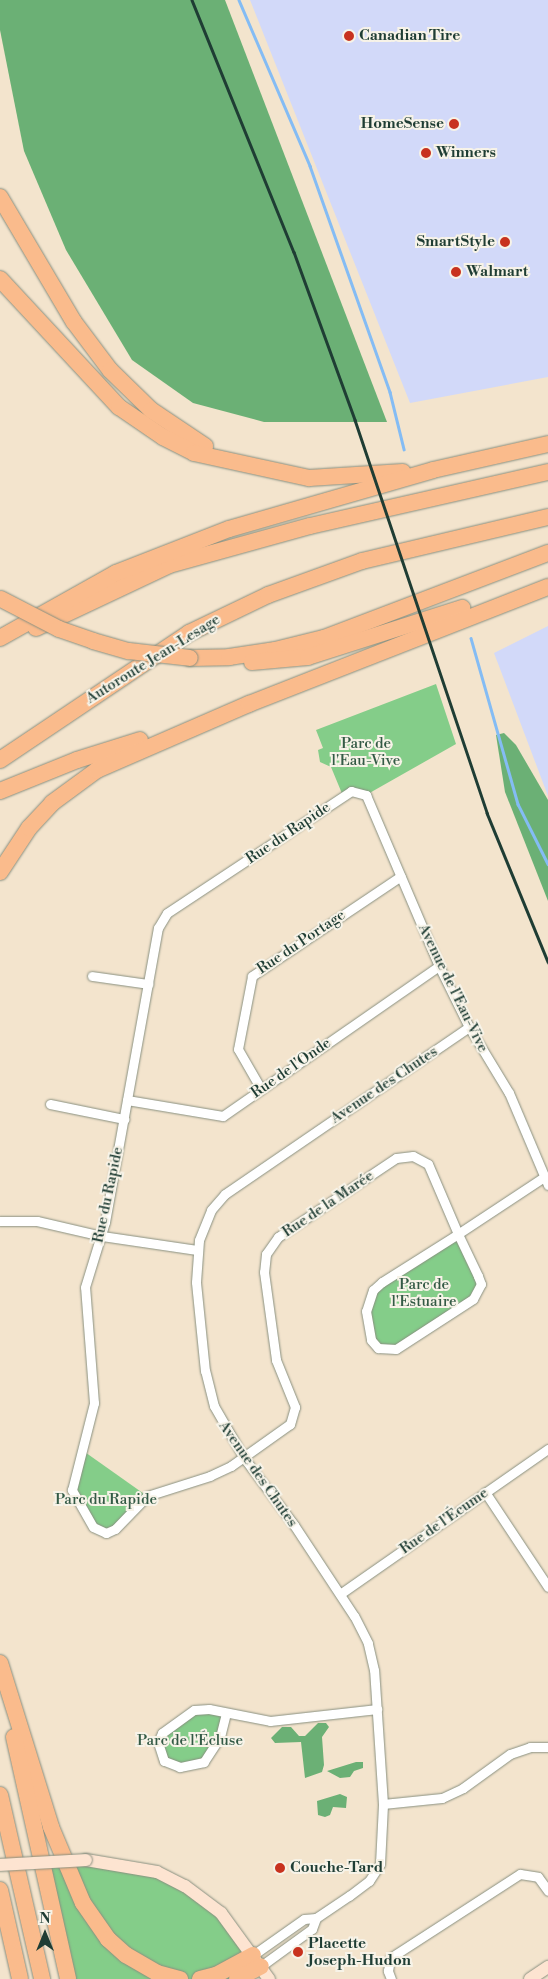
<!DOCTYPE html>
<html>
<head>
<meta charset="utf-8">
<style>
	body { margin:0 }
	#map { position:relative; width:548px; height:1979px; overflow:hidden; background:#f3e4cd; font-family:"Libre Bodoni",serif }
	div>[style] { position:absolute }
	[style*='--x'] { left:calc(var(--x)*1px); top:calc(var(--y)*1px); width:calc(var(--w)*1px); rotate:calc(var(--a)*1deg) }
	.built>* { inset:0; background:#d2d9f9 }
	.green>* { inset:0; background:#84cd89 }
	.forest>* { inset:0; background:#6bb075 }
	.stream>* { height:2.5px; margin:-1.25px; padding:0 1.25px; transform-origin:1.25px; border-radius:1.25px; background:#84bcf4 }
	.roads { filter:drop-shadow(0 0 1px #899080) drop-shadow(0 0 1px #899080) }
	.street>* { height:9px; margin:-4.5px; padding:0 4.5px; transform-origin:4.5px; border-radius:4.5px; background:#fff }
	.secondary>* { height:12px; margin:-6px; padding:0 6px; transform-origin:6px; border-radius:6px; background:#fde4d1 }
	.highway>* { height:16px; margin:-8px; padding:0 8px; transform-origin:8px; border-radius:8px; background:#fabb8c }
	.rail>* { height:2.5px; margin:-1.25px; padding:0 1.25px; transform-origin:1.25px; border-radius:1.25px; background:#1f3d34 }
	.bridges { filter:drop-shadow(0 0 1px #899080) drop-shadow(0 0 1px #899080) }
	.secondary-bridge>* { height:12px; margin:-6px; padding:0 6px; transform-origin:6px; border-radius:6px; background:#fde4d1 }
	.highway-bridge>* { height:16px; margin:-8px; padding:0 8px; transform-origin:8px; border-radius:8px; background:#fabb8c }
	.dots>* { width:14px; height:14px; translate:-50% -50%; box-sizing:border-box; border:2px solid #f7f3e8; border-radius:50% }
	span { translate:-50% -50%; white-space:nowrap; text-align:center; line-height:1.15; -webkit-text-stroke:4px #f7f3e8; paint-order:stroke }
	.poi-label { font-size:15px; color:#1f3d34; font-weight:700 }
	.left { translate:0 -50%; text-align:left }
	.right { translate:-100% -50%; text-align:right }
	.street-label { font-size:15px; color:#1f3d34 }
	.park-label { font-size:15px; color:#335a45 }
	.north { position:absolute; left:20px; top:1909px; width:50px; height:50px; -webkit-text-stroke:4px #f7f3e8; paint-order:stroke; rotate:0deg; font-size:14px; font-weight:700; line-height:20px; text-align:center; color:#1f3d34 }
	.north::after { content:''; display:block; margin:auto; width:18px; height:22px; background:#1f3d34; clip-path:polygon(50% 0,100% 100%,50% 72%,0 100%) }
</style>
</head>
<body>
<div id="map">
	<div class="built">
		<div style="clip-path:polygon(250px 0,548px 0,548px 377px,410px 403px)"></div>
		<div style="clip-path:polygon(548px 626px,548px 796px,494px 653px)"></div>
	</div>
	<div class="green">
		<div style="clip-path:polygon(436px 684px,456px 744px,366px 795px,359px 791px,343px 796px,331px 767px,320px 762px,318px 750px,323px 748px,316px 730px)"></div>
		<div style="clip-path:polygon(458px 1234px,478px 1276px,478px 1293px,396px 1349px,378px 1348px,366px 1323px,373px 1290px)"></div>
		<div style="clip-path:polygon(82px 1450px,147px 1496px,115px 1529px,98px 1531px,73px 1483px)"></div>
		<div style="clip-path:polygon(194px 1710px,226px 1713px,213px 1752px,194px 1766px,164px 1761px,162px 1733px)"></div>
		<div style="clip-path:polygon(41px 1863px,133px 1866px,202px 1897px,253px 1955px,241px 1979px,68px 1979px)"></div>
	</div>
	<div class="forest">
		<div style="clip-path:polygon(0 0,225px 0,387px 422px,264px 422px,193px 403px,132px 360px,66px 250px,24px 151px,0 30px)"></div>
		<div style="clip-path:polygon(504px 733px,516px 745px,548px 800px,548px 901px,505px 792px,496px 735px)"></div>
		<div style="clip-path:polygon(318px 1723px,326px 1723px,329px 1727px,322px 1737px,324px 1765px,322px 1772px,305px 1778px,301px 1742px,275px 1743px,271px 1738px,282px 1727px,291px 1727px,299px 1736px,305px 1736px)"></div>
		<div style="clip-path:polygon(356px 1762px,363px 1762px,363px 1768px,354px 1771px,350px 1777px,340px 1778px,327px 1771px)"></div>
		<div style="clip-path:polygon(340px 1794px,347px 1797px,346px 1808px,333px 1807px,330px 1815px,325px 1817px,318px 1815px,317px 1801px)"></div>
	</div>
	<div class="stream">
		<div style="--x:239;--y:0;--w:181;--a:66.8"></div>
		<div style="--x:310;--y:166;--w:240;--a:70.5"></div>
		<div style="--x:390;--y:392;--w:59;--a:76.2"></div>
		<div style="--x:471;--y:638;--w:173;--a:74.2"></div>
		<div style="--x:518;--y:804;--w:67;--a:63.4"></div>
	</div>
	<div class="roads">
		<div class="street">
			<div style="--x:92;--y:976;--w:57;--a:8.1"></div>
			<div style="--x:261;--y:1089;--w:46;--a:-119.9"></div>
			<div style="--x:238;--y:1049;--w:74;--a:-79.1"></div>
			<div style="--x:252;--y:976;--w:179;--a:-33.9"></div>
			<div style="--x:127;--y:1100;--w:97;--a:9.5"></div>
			<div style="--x:223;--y:1116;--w:263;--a:-34.8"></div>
			<div style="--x:50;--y:1104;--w:76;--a:11.5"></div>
			<div style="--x:544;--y:1177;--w:103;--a:146.5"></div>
			<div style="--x:458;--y:1234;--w:90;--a:147.7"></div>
			<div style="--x:382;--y:1282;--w:12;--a:138"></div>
			<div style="--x:373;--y:1290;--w:22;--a:108"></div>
			<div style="--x:366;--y:1311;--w:29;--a:80"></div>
			<div style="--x:371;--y:1340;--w:11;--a:49"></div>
			<div style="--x:378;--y:1348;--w:18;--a:3"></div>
			<div style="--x:396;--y:1349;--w:92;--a:-33"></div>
			<div style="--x:473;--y:1299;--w:17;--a:-62"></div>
			<div style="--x:481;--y:1284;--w:9;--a:-111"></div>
			<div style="--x:478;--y:1276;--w:47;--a:-115.5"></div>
			<div style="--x:458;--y:1234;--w:76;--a:-113.2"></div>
			<div style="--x:428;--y:1164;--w:17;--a:-152"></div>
			<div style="--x:413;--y:1156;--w:17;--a:173"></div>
			<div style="--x:396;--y:1158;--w:142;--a:146.2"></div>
			<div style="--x:278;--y:1237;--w:21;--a:125"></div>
			<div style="--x:266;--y:1254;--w:18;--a:96"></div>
			<div style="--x:264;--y:1272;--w:89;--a:82.2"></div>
			<div style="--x:276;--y:1360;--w:51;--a:68"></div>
			<div style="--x:295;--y:1407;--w:18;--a:106"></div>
			<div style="--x:290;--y:1424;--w:72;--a:144.6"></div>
			<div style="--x:231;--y:1466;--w:23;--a:155"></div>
			<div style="--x:210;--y:1476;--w:66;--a:162.4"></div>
			<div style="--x:147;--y:1496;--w:46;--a:134.1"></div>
			<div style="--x:115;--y:1529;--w:10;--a:156"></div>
			<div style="--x:106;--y:1533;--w:14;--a:-155"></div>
			<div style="--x:93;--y:1527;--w:43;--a:-119.6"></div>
			<div style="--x:72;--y:1490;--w:90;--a:-75.8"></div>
			<div style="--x:94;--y:1403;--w:116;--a:-94.4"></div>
			<div style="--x:85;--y:1287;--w:68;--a:-72.9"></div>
			<div style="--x:105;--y:1222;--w:299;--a:-79.8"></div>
			<div style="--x:158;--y:928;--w:17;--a:-59"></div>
			<div style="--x:167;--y:913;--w:221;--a:-33.5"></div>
			<div style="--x:351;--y:791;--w:16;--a:15"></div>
			<div style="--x:366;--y:795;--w:186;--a:66.9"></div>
			<div style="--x:439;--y:966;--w:68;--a:63.8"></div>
			<div style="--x:469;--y:1027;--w:77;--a:58.8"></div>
			<div style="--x:509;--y:1093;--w:100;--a:67"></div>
			<div style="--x:0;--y:1221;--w:37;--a:0"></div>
			<div style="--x:37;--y:1221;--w:67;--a:13"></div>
			<div style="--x:102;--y:1236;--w:96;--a:8.4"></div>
			<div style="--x:485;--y:1492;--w:114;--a:56.4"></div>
			<div style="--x:340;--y:1594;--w:254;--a:-34.9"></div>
			<div style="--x:226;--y:1713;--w:25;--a:104"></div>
			<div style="--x:220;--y:1737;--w:30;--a:123"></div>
			<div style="--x:204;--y:1762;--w:25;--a:168"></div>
			<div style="--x:180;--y:1767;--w:17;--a:-159"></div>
			<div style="--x:164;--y:1761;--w:20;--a:-108"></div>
			<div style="--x:158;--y:1742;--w:10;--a:-66"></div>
			<div style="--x:162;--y:1733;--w:39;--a:-36"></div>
			<div style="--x:194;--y:1710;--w:15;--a:-4"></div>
			<div style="--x:209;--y:1709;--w:62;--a:11.1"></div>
			<div style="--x:270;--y:1721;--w:108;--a:-6.4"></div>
			<div style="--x:383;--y:1804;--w:59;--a:-5.8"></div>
			<div style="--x:442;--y:1798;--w:23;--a:-25"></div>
			<div style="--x:463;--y:1788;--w:58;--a:-35.9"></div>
			<div style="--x:510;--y:1754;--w:21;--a:-19"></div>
			<div style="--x:530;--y:1747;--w:18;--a:0"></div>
			<div style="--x:253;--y:1955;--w:62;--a:-35.2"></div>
			<div style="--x:304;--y:1919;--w:12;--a:-5"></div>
			<div style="--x:316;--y:1918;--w:40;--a:-34"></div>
			<div style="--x:349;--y:1896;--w:25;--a:-37"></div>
			<div style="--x:369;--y:1881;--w:20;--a:-57"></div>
			<div style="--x:380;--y:1864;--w:60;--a:-87.1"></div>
			<div style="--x:383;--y:1804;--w:134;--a:-93.8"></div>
			<div style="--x:374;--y:1670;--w:28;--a:-103"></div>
			<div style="--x:368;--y:1643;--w:30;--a:-117"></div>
			<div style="--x:354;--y:1616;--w:109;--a:-123.4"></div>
			<div style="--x:294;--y:1525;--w:84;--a:-126.7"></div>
			<div style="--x:244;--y:1458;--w:60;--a:-120"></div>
			<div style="--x:214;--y:1406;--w:36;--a:-104"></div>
			<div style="--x:205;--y:1371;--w:89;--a:-95.8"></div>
			<div style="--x:196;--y:1282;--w:42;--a:-85.9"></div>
			<div style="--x:199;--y:1240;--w:32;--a:-68"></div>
			<div style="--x:211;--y:1210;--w:21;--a:-49"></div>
			<div style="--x:225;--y:1194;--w:296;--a:-34.4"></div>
			<div style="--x:261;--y:1966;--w:63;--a:-36"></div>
			<div style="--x:312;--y:1929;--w:12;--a:-70"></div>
			<div style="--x:391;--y:1979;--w:9;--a:-111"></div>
			<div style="--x:388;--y:1971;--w:13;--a:-81"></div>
			<div style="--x:390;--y:1958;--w:155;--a:-32.9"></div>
			<div style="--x:520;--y:1874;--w:18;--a:9"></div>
			<div style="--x:538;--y:1877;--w:17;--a:54"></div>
		</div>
		<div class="secondary">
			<div style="--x:86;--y:1860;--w:72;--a:9.6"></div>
			<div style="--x:157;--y:1872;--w:31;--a:27"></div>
			<div style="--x:185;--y:1886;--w:45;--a:36.9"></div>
			<div style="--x:221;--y:1913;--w:82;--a:54"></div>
			<div style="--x:530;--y:1979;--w:22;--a:-34"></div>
		</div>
		<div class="highway">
			<div style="--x:0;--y:197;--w:145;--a:59.4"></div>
			<div style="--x:74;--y:322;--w:60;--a:53.1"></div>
			<div style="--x:110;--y:370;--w:57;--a:44.3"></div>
			<div style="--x:151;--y:410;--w:65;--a:33.7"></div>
			<div style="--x:0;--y:279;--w:175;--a:47.1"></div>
			<div style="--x:119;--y:407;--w:53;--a:34.3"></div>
			<div style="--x:163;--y:437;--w:35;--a:27"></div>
			<div style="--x:194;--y:453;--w:118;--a:12.3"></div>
			<div style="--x:309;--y:478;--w:94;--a:-3.7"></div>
			<div style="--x:36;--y:628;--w:147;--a:-25.3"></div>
			<div style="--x:169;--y:565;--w:146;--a:-15.5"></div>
			<div style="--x:310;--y:526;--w:244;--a:-12.8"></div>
			<div style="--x:0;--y:638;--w:133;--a:-29.3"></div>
			<div style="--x:116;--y:573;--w:121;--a:-21.3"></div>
			<div style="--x:229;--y:529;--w:212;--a:-16.1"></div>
			<div style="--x:433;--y:470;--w:118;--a:-12.7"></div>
			<div style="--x:190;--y:658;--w:39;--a:-1"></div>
			<div style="--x:229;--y:657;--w:47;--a:-8.7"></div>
			<div style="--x:275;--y:650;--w:50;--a:-13.8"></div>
			<div style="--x:324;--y:638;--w:240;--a:-20.8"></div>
			<div style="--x:252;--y:662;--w:56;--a:-5.1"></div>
			<div style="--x:308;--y:657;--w:162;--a:-17.7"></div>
			<div style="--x:0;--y:760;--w:228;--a:-33.9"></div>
			<div style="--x:189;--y:633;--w:88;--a:-25.7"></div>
			<div style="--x:268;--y:595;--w:100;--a:-19.9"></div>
			<div style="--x:362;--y:561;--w:191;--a:-13.3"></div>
			<div style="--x:0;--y:791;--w:83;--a:-21.9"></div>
			<div style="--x:77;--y:760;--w:66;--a:-17.6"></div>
			<div style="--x:0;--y:872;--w:53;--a:-56.6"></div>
			<div style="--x:29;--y:828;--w:34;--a:-47"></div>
			<div style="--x:52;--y:803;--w:56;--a:-36.3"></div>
			<div style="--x:97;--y:770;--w:166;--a:-23.5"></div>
			<div style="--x:249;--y:704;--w:321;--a:-21.4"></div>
			<div style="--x:0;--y:1663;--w:172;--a:72.7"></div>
			<div style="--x:51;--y:1827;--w:82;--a:67.2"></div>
			<div style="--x:83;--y:1903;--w:44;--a:55.2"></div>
			<div style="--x:108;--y:1939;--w:24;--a:42"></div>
			<div style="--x:126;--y:1955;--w:36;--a:30"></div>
			<div style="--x:157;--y:1973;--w:24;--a:15"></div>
			<div style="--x:14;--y:1737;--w:248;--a:77.4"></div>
			<div style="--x:0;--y:1795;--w:189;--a:77.1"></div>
			<div style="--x:0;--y:1890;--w:91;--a:77.3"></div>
			<div style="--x:200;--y:1979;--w:16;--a:-14"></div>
			<div style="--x:216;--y:1975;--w:42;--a:-28.4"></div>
			<div style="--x:237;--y:1979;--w:27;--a:-28"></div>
		</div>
	</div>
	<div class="rail">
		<div style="--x:192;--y:0;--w:272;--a:68"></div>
		<div style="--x:294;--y:252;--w:179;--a:70"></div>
		<div style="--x:355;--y:420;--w:415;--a:71.4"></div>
		<div style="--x:487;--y:813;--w:161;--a:67.7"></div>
	</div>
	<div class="bridges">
		<div class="secondary-bridge">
			<div style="--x:0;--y:1865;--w:86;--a:-3.3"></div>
		</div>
		<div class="highway-bridge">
			<div style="--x:1;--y:599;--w:65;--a:27.3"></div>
			<div style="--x:59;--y:629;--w:36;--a:19"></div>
			<div style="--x:93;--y:641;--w:37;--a:16"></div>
			<div style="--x:129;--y:651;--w:61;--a:6.5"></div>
		</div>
	</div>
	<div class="dots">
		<div style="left:349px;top:36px;background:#c8321e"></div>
		<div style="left:454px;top:124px;background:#c8321e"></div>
		<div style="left:426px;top:153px;background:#c8321e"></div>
		<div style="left:505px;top:242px;background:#c8321e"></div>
		<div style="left:456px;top:272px;background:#c8321e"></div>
		<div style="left:280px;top:1868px;background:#c8321e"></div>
		<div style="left:298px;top:1952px;background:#c8321e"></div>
	</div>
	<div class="poi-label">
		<span class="left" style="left:359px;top:36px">Canadian Tire</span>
		<span class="right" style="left:444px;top:124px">HomeSense</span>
		<span class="left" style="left:436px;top:153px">Winners</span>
		<span class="right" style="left:495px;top:242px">SmartStyle</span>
		<span class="left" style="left:466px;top:272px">Walmart</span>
		<span class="left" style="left:290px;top:1868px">Couche-Tard</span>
		<span class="left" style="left:308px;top:1952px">Placette<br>Joseph-Hudon</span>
	</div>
	<div class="street-label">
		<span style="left:153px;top:659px;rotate:-32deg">Autoroute Jean-Lesage</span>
		<span style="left:288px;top:833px;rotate:-34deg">Rue du Rapide</span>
		<span style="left:301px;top:942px;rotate:-34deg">Rue du Portage</span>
		<span style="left:453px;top:988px;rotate:64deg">Avenue de l'Eau-Vive</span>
		<span style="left:291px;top:1068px;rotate:-35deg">Rue de l'Onde</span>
		<span style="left:384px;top:1085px;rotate:-34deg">Avenue des Chutes</span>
		<span style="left:108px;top:1195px;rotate:-78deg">Rue du Rapide</span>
		<span style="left:328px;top:1204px;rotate:-34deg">Rue de la Marée</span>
		<span style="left:258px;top:1474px;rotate:55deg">Avenue des Chutes</span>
		<span style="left:444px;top:1521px;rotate:-35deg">Rue de l'Écume</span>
	</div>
	<div class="park-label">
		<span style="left:366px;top:752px">Parc de<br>l'Eau-Vive</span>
		<span style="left:424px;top:1293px">Parc de<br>l'Estuaire</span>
		<span style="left:106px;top:1500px">Parc du Rapide</span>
		<span style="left:190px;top:1741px">Parc de l'Écluse</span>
	</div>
	<div class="north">N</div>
</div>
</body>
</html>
